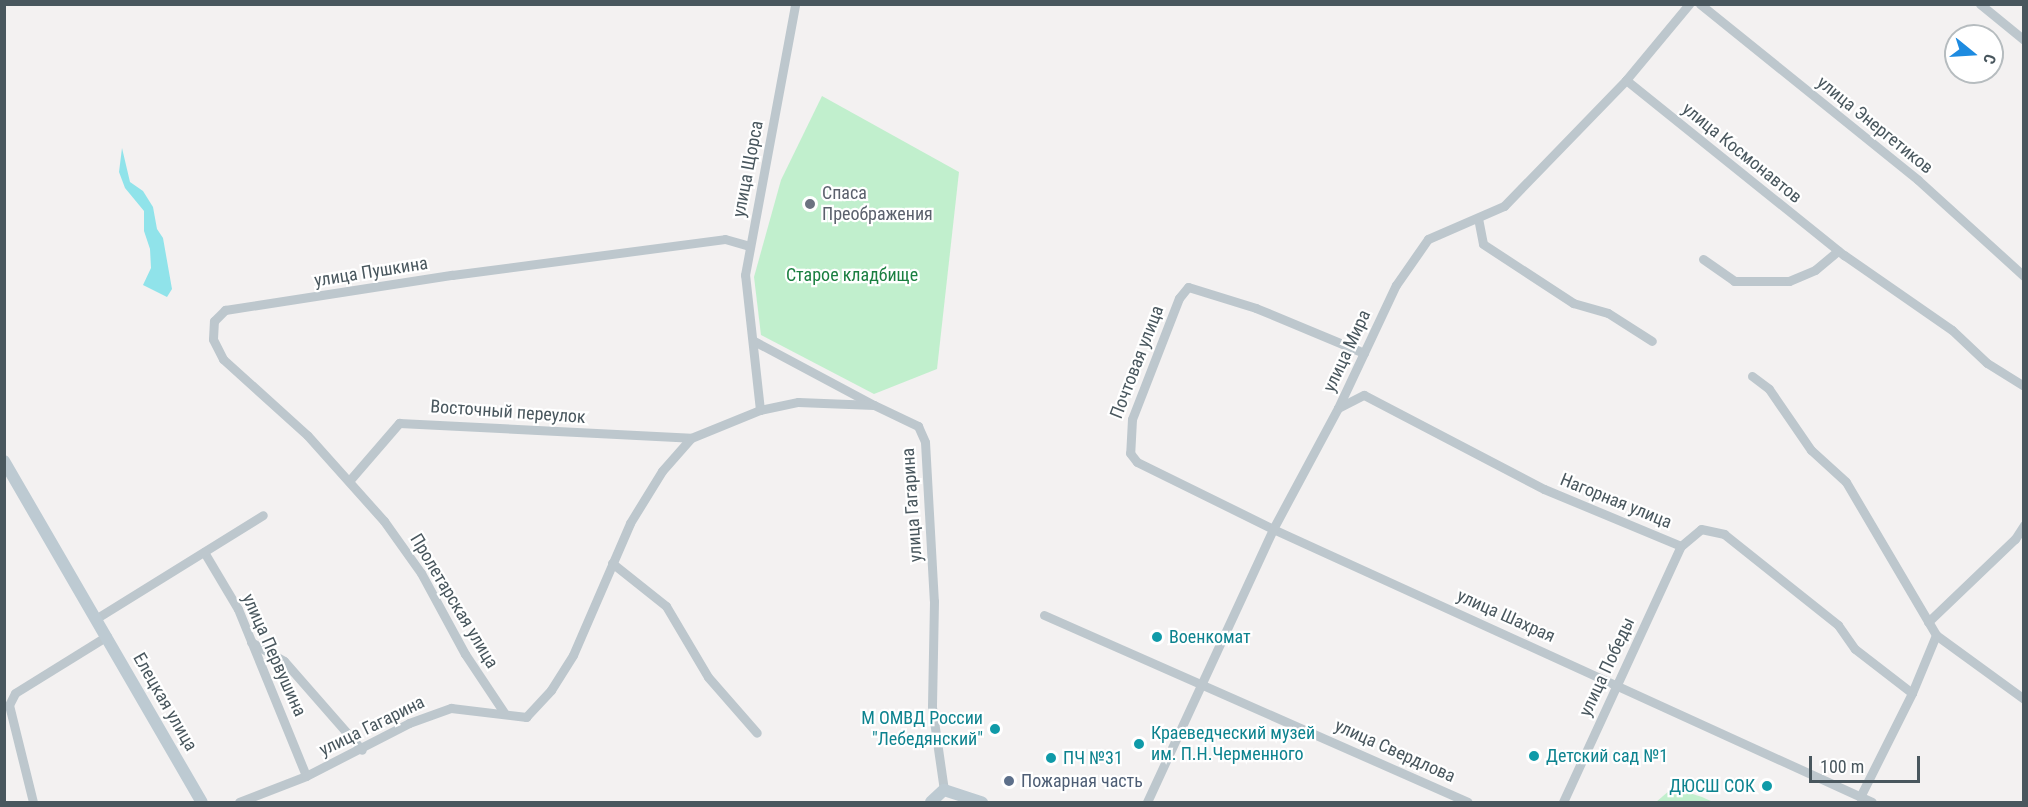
<!DOCTYPE html>
<html>
<head>
<meta charset="utf-8">
<style>
	body { margin:0 }
	#map { position:relative; width:2028px; height:807px; overflow:hidden; background:#f3f1f1; font-family:"Roboto Condensed",sans-serif }
	div>[style] { position:absolute }
	[style*='--x'] { left:calc(var(--x)*1px); top:calc(var(--y)*1px); width:calc(var(--w)*1px); rotate:calc(var(--a)*1deg) }
	.green>* { inset:0; background:#c1efcd }
	.water>* { inset:0; background:#90e3ea }
	.street>* { height:9px; margin:-4.5px; padding:0 4.5px; transform-origin:4.5px; border-radius:4.5px; background:#bdc7cd }
	.secondary>* { height:12px; margin:-6px; padding:0 6px; transform-origin:6px; border-radius:6px; background:#bdcad2 }
	.dots>* { width:16px; height:16px; translate:-50% -50%; box-sizing:border-box; border:3px solid #fff; border-radius:50% }
	span { translate:-50% -50%; white-space:nowrap; text-align:center; line-height:1.15; -webkit-text-stroke:4.5px #fff; paint-order:stroke }
	.street-label { font-size:18px; color:#49575e }
	.worship-label { font-size:18px; color:#5b616d }
	.left { translate:0 -50%; text-align:left }
	.park-label { font-size:18px; color:#1a7f40 }
	.culture-label { font-size:18px; color:#0d838f }
	.right { translate:-100% -50%; text-align:right }
	.service-label { font-size:18px; color:#4e5e75 }
	.frame { position:absolute; inset:0; border:6px solid #49575e; pointer-events:none }
	.north { position:absolute; left:1944px; top:24px; width:60px; height:60px; box-sizing:border-box; background:#fff; border:2px solid #b6bcbf; border-radius:50%; rotate:108deg; font-size:16px; font-weight:700; line-height:24px; text-align:center; color:#49575e }
	.north::after { content:''; display:block; margin:auto; width:21px; height:27px; background:#1e8be0; clip-path:polygon(50% 0,100% 100%,50% 72%,0 100%) }
	.scale { position:absolute; left:1809px; top:756px; width:111px; height:27px; box-sizing:border-box; border:3px solid #49575e; border-top:0; padding-left:8px; font-size:18px; line-height:21px; white-space:nowrap; color:#49575e; -webkit-text-stroke:4px #fff; paint-order:stroke }
</style>
</head>
<body>
<div id="map">
	<div class="green">
		<div style="clip-path:polygon(822px 96px,959px 172px,937px 369px,874px 394px,761px 335px,754px 277px,781px 180px)"></div>
		<div style="clip-path:polygon(1680px 790px,1702px 797px,1713px 802px,1656px 802px,1669px 791px)"></div>
	</div>
	<div class="water">
		<div style="clip-path:polygon(122px 148px,130px 182px,143px 191px,153px 207px,157px 229px,163px 238px,172px 289px,167px 297px,143px 285px,151px 268px,150px 249px,144px 231px,144px 211px,125px 188px,119px 172px)"></div>
	</div>
	<div class="street">
		<div style="--x:1700;--y:4;--w:280;--a:38.9"></div>
		<div style="--x:1918;--y:180;--w:143;--a:42.2"></div>
		<div style="--x:1980;--y:4;--w:57;--a:39.3"></div>
		<div style="--x:1626;--y:80;--w:280;--a:38.8"></div>
		<div style="--x:1844;--y:255;--w:131;--a:34.8"></div>
		<div style="--x:1952;--y:330;--w:48;--a:43.3"></div>
		<div style="--x:1987;--y:363;--w:44;--a:31.9"></div>
		<div style="--x:1478;--y:218;--w:26;--a:79"></div>
		<div style="--x:1483;--y:244;--w:108;--a:33.2"></div>
		<div style="--x:1573;--y:303;--w:36;--a:16"></div>
		<div style="--x:1608;--y:313;--w:52;--a:32.5"></div>
		<div style="--x:1703;--y:259;--w:38;--a:35"></div>
		<div style="--x:1734;--y:281;--w:55;--a:0"></div>
		<div style="--x:1789;--y:281;--w:28;--a:-23"></div>
		<div style="--x:1815;--y:270;--w:30;--a:-40"></div>
		<div style="--x:754;--y:341;--w:134;--a:28.1"></div>
		<div style="--x:1364;--y:353;--w:117;--a:-157.4"></div>
		<div style="--x:1256;--y:308;--w:71;--a:-162.8"></div>
		<div style="--x:1188;--y:287;--w:14;--a:129"></div>
		<div style="--x:1179;--y:298;--w:130;--a:111.2"></div>
		<div style="--x:1132;--y:419;--w:34;--a:93"></div>
		<div style="--x:1130;--y:453;--w:11;--a:52"></div>
		<div style="--x:1137;--y:462;--w:152;--a:26.2"></div>
		<div style="--x:1273;--y:529;--w:658;--a:24.5"></div>
		<div style="--x:1752;--y:376;--w:21;--a:37"></div>
		<div style="--x:1769;--y:389;--w:74;--a:55.5"></div>
		<div style="--x:1811;--y:450;--w:47;--a:42.4"></div>
		<div style="--x:1846;--y:482;--w:178;--a:59.5"></div>
		<div style="--x:1936;--y:635;--w:109;--a:36"></div>
		<div style="--x:1338;--y:408;--w:29;--a:-27"></div>
		<div style="--x:1364;--y:395;--w:203;--a:27.6"></div>
		<div style="--x:1544;--y:489;--w:148;--a:22.6"></div>
		<div style="--x:760;--y:410;--w:136;--a:-96.3"></div>
		<div style="--x:745;--y:275;--w:276;--a:-79.5"></div>
		<div style="--x:349;--y:481;--w:77;--a:-49.2"></div>
		<div style="--x:399;--y:423;--w:292;--a:2.9"></div>
		<div style="--x:204;--y:552;--w:66;--a:59.2"></div>
		<div style="--x:238;--y:609;--w:180;--a:67.8"></div>
		<div style="--x:612;--y:563;--w:69;--a:38.5"></div>
		<div style="--x:666;--y:606;--w:82;--a:59.4"></div>
		<div style="--x:708;--y:677;--w:74;--a:48.8"></div>
		<div style="--x:1044;--y:615;--w:463;--a:23.8"></div>
		<div style="--x:97;--y:618;--w:195;--a:-31.8"></div>
		<div style="--x:1928;--y:622;--w:120;--a:-43.7"></div>
		<div style="--x:2015;--y:539;--w:17;--a:-57"></div>
		<div style="--x:251;--y:642;--w:38;--a:30"></div>
		<div style="--x:284;--y:661;--w:118;--a:48.8"></div>
		<div style="--x:505;--y:714;--w:72;--a:-123.7"></div>
		<div style="--x:465;--y:654;--w:92;--a:-118.5"></div>
		<div style="--x:421;--y:573;--w:64;--a:-125.4"></div>
		<div style="--x:384;--y:521;--w:115;--a:-131.8"></div>
		<div style="--x:307;--y:435;--w:113;--a:-137.9"></div>
		<div style="--x:223;--y:359;--w:22;--a:-117"></div>
		<div style="--x:213;--y:339;--w:18;--a:-87"></div>
		<div style="--x:214;--y:321;--w:16;--a:-45"></div>
		<div style="--x:225;--y:310;--w:230;--a:-8.8"></div>
		<div style="--x:452;--y:275;--w:275;--a:-7.5"></div>
		<div style="--x:725;--y:239;--w:26;--a:16"></div>
		<div style="--x:1860;--y:797;--w:116;--a:-63.4"></div>
		<div style="--x:1912;--y:693;--w:63;--a:-67.5"></div>
		<div style="--x:33;--y:802;--w:100;--a:-103.9"></div>
		<div style="--x:9;--y:705;--w:13;--a:-63"></div>
		<div style="--x:15;--y:693;--w:108;--a:-31.8"></div>
		<div style="--x:239;--y:802;--w:72;--a:-21.2"></div>
		<div style="--x:306;--y:776;--w:116;--a:-27.2"></div>
		<div style="--x:409;--y:723;--w:45;--a:-19.7"></div>
		<div style="--x:451;--y:708;--w:76;--a:6.8"></div>
		<div style="--x:526;--y:717;--w:37;--a:-47"></div>
		<div style="--x:551;--y:690;--w:41;--a:-57.8"></div>
		<div style="--x:573;--y:655;--w:144;--a:-66.6"></div>
		<div style="--x:630;--y:523;--w:61;--a:-58.4"></div>
		<div style="--x:662;--y:471;--w:44;--a:-48.7"></div>
		<div style="--x:691;--y:438;--w:74;--a:-22.1"></div>
		<div style="--x:760;--y:410;--w:39;--a:-12"></div>
		<div style="--x:798;--y:402;--w:76;--a:2.3"></div>
		<div style="--x:874;--y:405;--w:49;--a:25.5"></div>
		<div style="--x:918;--y:426;--w:17;--a:66"></div>
		<div style="--x:925;--y:442;--w:159;--a:86.8"></div>
		<div style="--x:934;--y:601;--w:106;--a:91.1"></div>
		<div style="--x:932;--y:707;--w:84;--a:81.8"></div>
		<div style="--x:1147;--y:802;--w:301;--a:-65.2"></div>
		<div style="--x:1273;--y:529;--w:137;--a:-61.8"></div>
		<div style="--x:1338;--y:408;--w:136;--a:-64.8"></div>
		<div style="--x:1396;--y:285;--w:56;--a:-55.2"></div>
		<div style="--x:1428;--y:239;--w:83;--a:-23.5"></div>
		<div style="--x:1504;--y:206;--w:175;--a:-45.9"></div>
		<div style="--x:1626;--y:80;--w:99;--a:-50.3"></div>
		<div style="--x:1563;--y:802;--w:282;--a:-65.3"></div>
		<div style="--x:1681;--y:546;--w:26;--a:-40"></div>
		<div style="--x:1701;--y:529;--w:24;--a:12"></div>
		<div style="--x:1724;--y:534;--w:146;--a:38.6"></div>
		<div style="--x:1838;--y:625;--w:29;--a:55"></div>
		<div style="--x:1855;--y:649;--w:72;--a:37.7"></div>
	</div>
	<div class="secondary">
		<div style="--x:4;--y:461;--w:394;--a:59.9"></div>
		<div style="--x:931;--y:802;--w:18;--a:-43"></div>
		<div style="--x:944;--y:790;--w:40;--a:18"></div>
	</div>
	<div class="dots">
		<div style="left:810px;top:204px;background:#6b7280"></div>
		<div style="left:1157px;top:637px;background:#0f9aa8"></div>
		<div style="left:995px;top:729px;background:#0f9aa8"></div>
		<div style="left:1139px;top:744px;background:#0f9aa8"></div>
		<div style="left:1534px;top:756px;background:#0f9aa8"></div>
		<div style="left:1051px;top:758px;background:#0f9aa8"></div>
		<div style="left:1009px;top:781px;background:#5c6f8a"></div>
		<div style="left:1767px;top:786px;background:#0f9aa8"></div>
	</div>
	<div class="street-label">
		<span style="left:1875px;top:125px;rotate:39deg">улица Энергетиков</span>
		<span style="left:1742px;top:153px;rotate:39deg">улица Космонавтов</span>
		<span style="left:748px;top:169px;rotate:-79deg">улица Щорса</span>
		<span style="left:371px;top:272px;rotate:-9deg">улица Пушкина</span>
		<span style="left:1347px;top:351px;rotate:-65deg">улица Мира</span>
		<span style="left:1137px;top:362px;rotate:-69deg">Почтовая улица</span>
		<span style="left:508px;top:412px;rotate:4deg">Восточный переулок</span>
		<span style="left:1616px;top:501px;rotate:22deg">Нагорная улица</span>
		<span style="left:912px;top:505px;rotate:-94deg">улица Гагарина</span>
		<span style="left:454px;top:601px;rotate:59deg">Пролетарская улица</span>
		<span style="left:1506px;top:616px;rotate:24deg">улица Шахрая</span>
		<span style="left:274px;top:655px;rotate:66deg">улица Первушина</span>
		<span style="left:1607px;top:667px;rotate:-65deg">улица Победы</span>
		<span style="left:165px;top:702px;rotate:60deg">Елецкая улица</span>
		<span style="left:372px;top:726px;rotate:-26deg">улица Гагарина</span>
		<span style="left:1395px;top:751px;rotate:24deg">улица Свердлова</span>
	</div>
	<div class="worship-label">
		<span class="left" style="left:822px;top:204px">Спаса<br>Преображения</span>
	</div>
	<div class="park-label">
		<span style="left:852px;top:275px">Старое кладбище</span>
	</div>
	<div class="culture-label">
		<span class="left" style="left:1169px;top:637px">Военкомат</span>
		<span class="right" style="left:983px;top:729px">М ОМВД России<br>"Лебедянский"</span>
		<span class="left" style="left:1151px;top:744px">Краеведческий музей<br>им. П.Н.Черменного</span>
		<span class="left" style="left:1546px;top:756px">Детский сад №1</span>
		<span class="left" style="left:1063px;top:758px">ПЧ №31</span>
		<span class="right" style="left:1755px;top:786px">ДЮСШ СОК</span>
	</div>
	<div class="service-label">
		<span class="left" style="left:1021px;top:781px">Пожарная часть</span>
	</div>
	<div class="frame"></div>
	<div class="north">С</div>
	<div class="scale">100 m</div>
</div>
</body>
</html>
